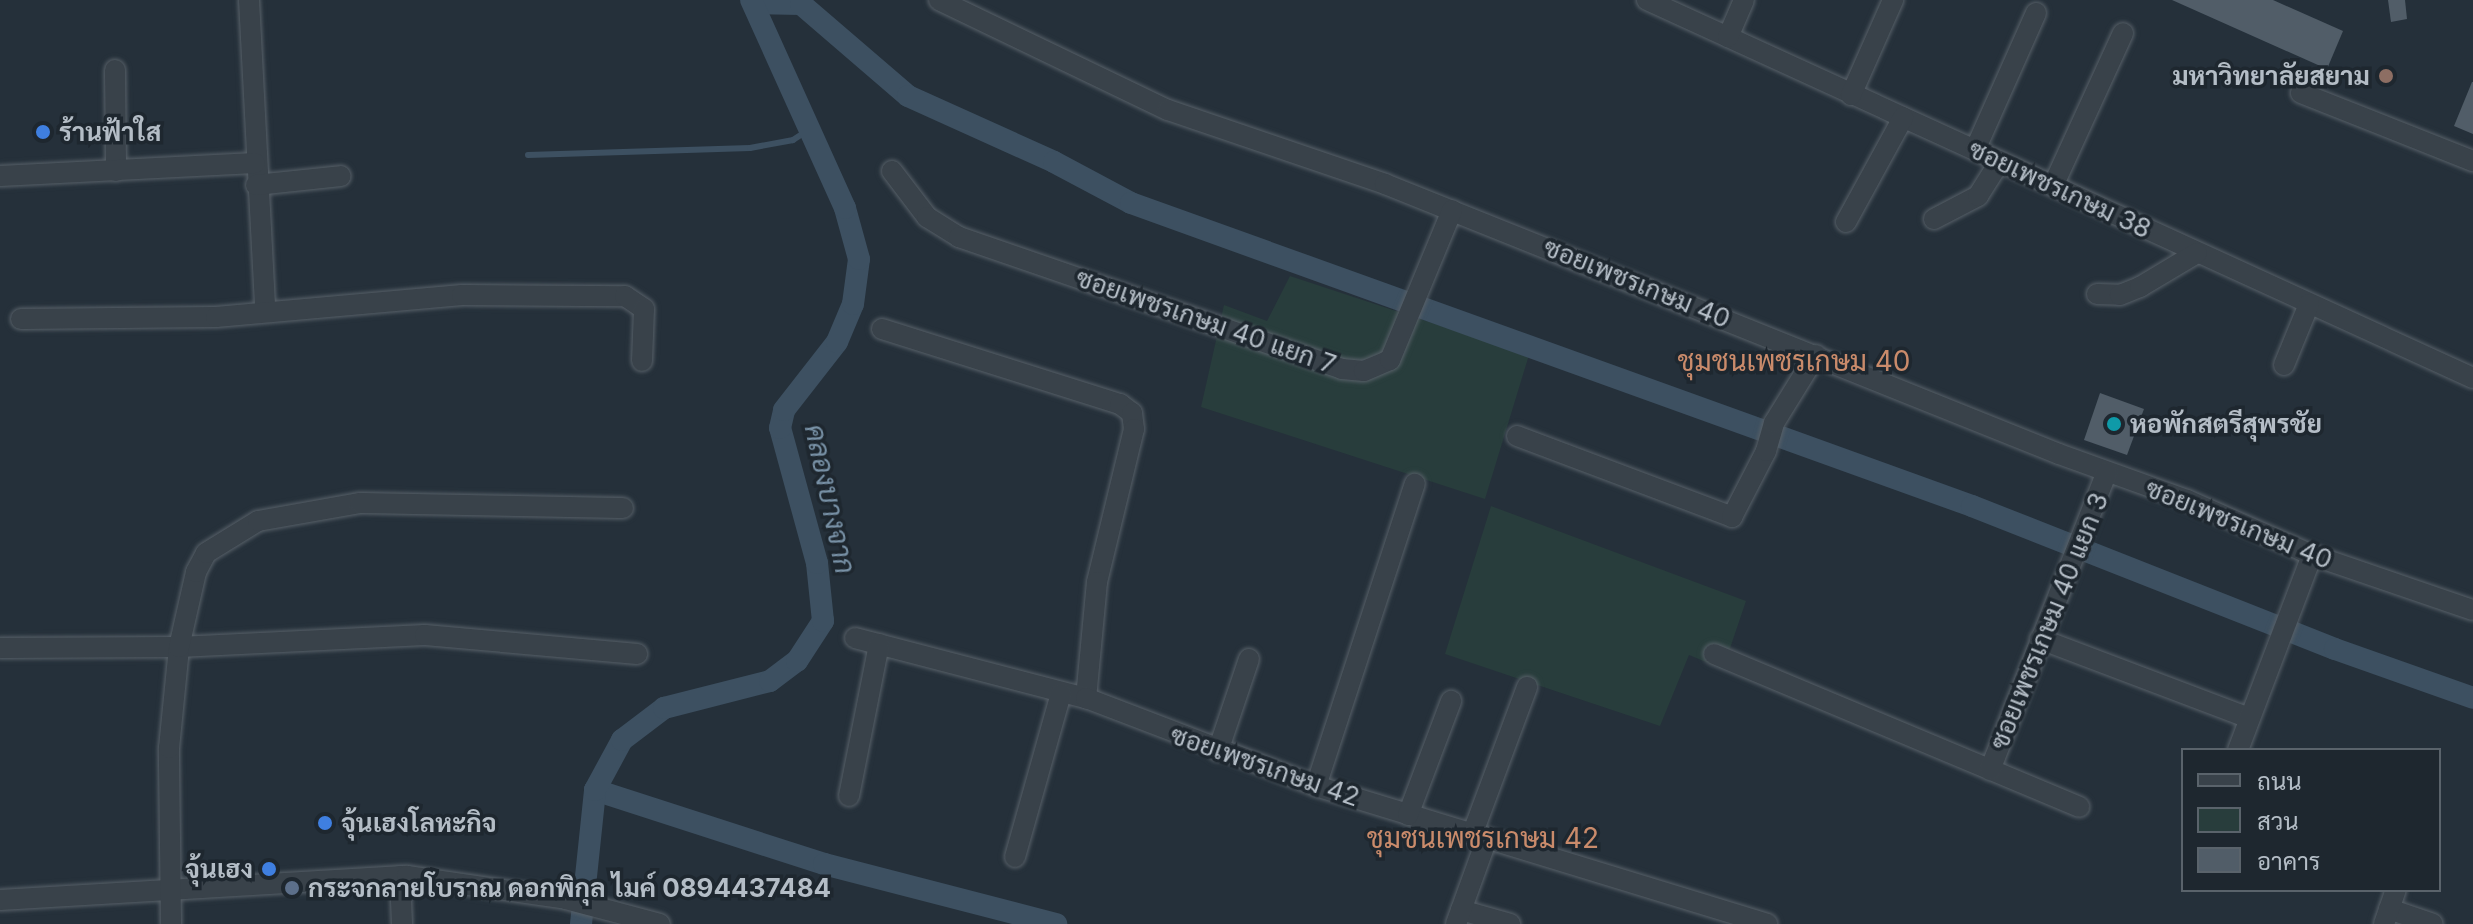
<!DOCTYPE html>
<html>
<head>
<meta charset="utf-8">
<style>
	body { margin:0 }
	#map { position:relative; width:2473px; height:924px; overflow:hidden; background:#25303a; font-family:Inter,Sarabun,sans-serif }
	div>[style] { position:absolute }
	[style*='--x'] { left:calc(var(--x)*1px); top:calc(var(--y)*1px); width:calc(var(--w)*1px); rotate:calc(var(--a)*1deg) }
	.green>* { inset:0; background:#283d3c }
	.stream>* { height:6px; margin:-3px; padding:0 3px; transform-origin:3px; border-radius:3px; background:#3d5061 }
	.canal>* { height:22px; margin:-11px; padding:0 11px; transform-origin:11px; border-radius:11px; background:#3d5061 }
	.building>* { inset:0; background:#515d68 }
	.roads { filter:drop-shadow(0 0 2px #576068) drop-shadow(0 0 2px #576068) }
	.minor>* { height:20px; margin:-10px; padding:0 10px; transform-origin:10px; border-radius:10px; background:#39424a }
	.dots>* { width:22px; height:22px; translate:-50% -50%; box-sizing:border-box; border:4px solid #1e272f; border-radius:50% }
	span { translate:-50% -50%; white-space:nowrap; text-align:center; line-height:1.15; -webkit-text-stroke:7px #1e272f; paint-order:stroke }
	.poi-label { font-size:26px; color:#b4bdc6; font-weight:700 }
	.right { translate:-100% -50%; text-align:right }
	.left { translate:0 -50%; text-align:left }
	.street-label { font-size:26px; color:#b4bdc6 }
	.neighbourhood-label { font-size:28px; color:#ca8b6b }
	.water-label { font-size:28px; color:#7891a6; font-style:italic }
	.legend { position:absolute; left:2181px; top:748px; width:260px; height:144px; box-sizing:border-box; background:#1e272f; border:2px solid #5a636b; margin:0; padding:10px 14px; list-style:none; font-size:24px; color:#b4bdc6 }
	.legend li { display:flex; align-items:center; gap:16px; height:40px }
	.legend b { width:40px; border:2px solid #5a636b }
</style>
</head>
<body>
<div id="map">
	<div class="green">
		<div style="clip-path:polygon(1290px 276px,1529px 355px,1485px 499px,1201px 407px,1224px 305px,1267px 321px)"></div>
		<div style="clip-path:polygon(1491px 506px,1746px 601px,1723px 669px,1689px 655px,1660px 726px,1445px 654px)"></div>
	</div>
	<div class="stream">
		<div style="--x:528;--y:155;--w:222;--a:-1.8"></div>
		<div style="--x:750;--y:148;--w:44;--a:-10.5"></div>
		<div style="--x:793;--y:140;--w:20;--a:-33"></div>
	</div>
	<div class="canal">
		<div style="--x:753;--y:3;--w:48;--a:1.2"></div>
		<div style="--x:801;--y:4;--w:141;--a:40.7"></div>
		<div style="--x:908;--y:96;--w:160;--a:24.3"></div>
		<div style="--x:1054;--y:162;--w:87;--a:28"></div>
		<div style="--x:1131;--y:203;--w:894;--a:19.81"></div>
		<div style="--x:1972;--y:506;--w:390;--a:21.5"></div>
		<div style="--x:2335;--y:649;--w:146;--a:19.5"></div>
		<div style="--x:595;--y:790;--w:241;--a:17.9"></div>
		<div style="--x:824;--y:864;--w:240;--a:14.5"></div>
		<div style="--x:581;--y:924;--w:135;--a:-84"></div>
		<div style="--x:595;--y:790;--w:57;--a:-61.6"></div>
		<div style="--x:622;--y:740;--w:53;--a:-37.3"></div>
		<div style="--x:664;--y:708;--w:109;--a:-14.3"></div>
		<div style="--x:770;--y:681;--w:34;--a:-37"></div>
		<div style="--x:797;--y:661;--w:48;--a:-57"></div>
		<div style="--x:823;--y:621;--w:58;--a:-95.9"></div>
		<div style="--x:817;--y:563;--w:140;--a:-105.3"></div>
		<div style="--x:780;--y:428;--w:18;--a:-77"></div>
		<div style="--x:784;--y:410;--w:86;--a:-52.1"></div>
		<div style="--x:837;--y:342;--w:41;--a:-67.2"></div>
		<div style="--x:853;--y:304;--w:45;--a:-82.4"></div>
		<div style="--x:859;--y:259;--w:53;--a:-105.4"></div>
		<div style="--x:845;--y:208;--w:228;--a:-114.3"></div>
	</div>
	<div class="building">
		<div style="clip-path:polygon(2172px 0,2273px 0,2343px 31px,2327px 69px)"></div>
		<div style="clip-path:polygon(2388px 0,2405px 0,2407px 19px,2391px 22px)"></div>
		<div style="clip-path:polygon(2472px 82px,2473px 82px,2473px 134px,2454px 126px)"></div>
		<div style="clip-path:polygon(2100px 393px,2144px 409px,2127px 455px,2084px 440px)"></div>
	</div>
	<div class="roads">
		<div class="minor">
			<div style="--x:249;--y:0;--w:309;--a:87"></div>
			<div style="--x:939;--y:0;--w:254;--a:25.7"></div>
			<div style="--x:1168;--y:110;--w:229;--a:18.8"></div>
			<div style="--x:1385;--y:184;--w:726;--a:21.83"></div>
			<div style="--x:2059;--y:454;--w:136;--a:19.8"></div>
			<div style="--x:2187;--y:500;--w:137;--a:23.7"></div>
			<div style="--x:2312;--y:555;--w:170;--a:18.9"></div>
			<div style="--x:1647;--y:0;--w:908;--a:24.59"></div>
			<div style="--x:1728;--y:37;--w:40;--a:-66.6"></div>
			<div style="--x:115;--y:70;--w:101;--a:89.4"></div>
			<div style="--x:2301;--y:93;--w:185;--a:21.6"></div>
			<div style="--x:1851;--y:95;--w:104;--a:-66.1"></div>
			<div style="--x:1975;--y:150;--w:150;--a:-66"></div>
			<div style="--x:892;--y:171;--w:58;--a:52.7"></div>
			<div style="--x:927;--y:217;--w:38;--a:32"></div>
			<div style="--x:959;--y:237;--w:405;--a:19"></div>
			<div style="--x:1342;--y:369;--w:22;--a:5"></div>
			<div style="--x:1364;--y:371;--w:28;--a:-23"></div>
			<div style="--x:1390;--y:360;--w:162;--a:-67.5"></div>
			<div style="--x:0;--y:176;--w:255;--a:-2.9"></div>
			<div style="--x:256;--y:185;--w:85;--a:-6"></div>
			<div style="--x:2053;--y:186;--w:168;--a:-65.4"></div>
			<div style="--x:1934;--y:219;--w:50;--a:-27.6"></div>
			<div style="--x:1978;--y:196;--w:41;--a:-57.8"></div>
			<div style="--x:1846;--y:222;--w:119;--a:-61.3"></div>
			<div style="--x:2097;--y:294;--w:23;--a:2"></div>
			<div style="--x:2120;--y:295;--w:22;--a:-22"></div>
			<div style="--x:2140;--y:287;--w:66;--a:-30.8"></div>
			<div style="--x:21;--y:319;--w:195;--a:-0.6"></div>
			<div style="--x:216;--y:317;--w:247;--a:-5.1"></div>
			<div style="--x:462;--y:295;--w:163;--a:0.4"></div>
			<div style="--x:625;--y:296;--w:23;--a:34"></div>
			<div style="--x:644;--y:309;--w:52;--a:92.2"></div>
			<div style="--x:882;--y:329;--w:250;--a:17.5"></div>
			<div style="--x:1120;--y:404;--w:15;--a:37"></div>
			<div style="--x:1132;--y:413;--w:16;--a:83"></div>
			<div style="--x:1134;--y:429;--w:157;--a:103.6"></div>
			<div style="--x:1097;--y:582;--w:117;--a:95.4"></div>
			<div style="--x:2284;--y:365;--w:66;--a:-67.7"></div>
			<div style="--x:1517;--y:436;--w:230;--a:20.6"></div>
			<div style="--x:1732;--y:517;--w:74;--a:-62.7"></div>
			<div style="--x:1766;--y:451;--w:29;--a:-74"></div>
			<div style="--x:1774;--y:423;--w:80;--a:-58.3"></div>
			<div style="--x:855;--y:638;--w:239;--a:14.6"></div>
			<div style="--x:1086;--y:698;--w:246;--a:20.9"></div>
			<div style="--x:1316;--y:786;--w:472;--a:17"></div>
			<div style="--x:2040;--y:639;--w:223;--a:20.7"></div>
			<div style="--x:0;--y:648;--w:179;--a:-0.3"></div>
			<div style="--x:179;--y:647;--w:246;--a:-2.8"></div>
			<div style="--x:425;--y:635;--w:213;--a:5.1"></div>
			<div style="--x:1714;--y:654;--w:396;--a:22.7"></div>
			<div style="--x:2238;--y:750;--w:209;--a:-69.2"></div>
			<div style="--x:1218;--y:751;--w:97;--a:-71.4"></div>
			<div style="--x:1990;--y:770;--w:320;--a:-68.6"></div>
			<div style="--x:1316;--y:786;--w:318;--a:-71.9"></div>
			<div style="--x:849;--y:796;--w:155;--a:-78.8"></div>
			<div style="--x:1408;--y:815;--w:122;--a:-69.3"></div>
			<div style="--x:1472;--y:835;--w:158;--a:-69.6"></div>
			<div style="--x:1015;--y:857;--w:170;--a:-74.3"></div>
			<div style="--x:400;--y:876;--w:48;--a:87.6"></div>
			<div style="--x:0;--y:900;--w:408;--a:-3.4"></div>
			<div style="--x:407;--y:876;--w:161;--a:8.2"></div>
			<div style="--x:566;--y:899;--w:97;--a:14.9"></div>
			<div style="--x:2389;--y:909;--w:46;--a:18.8"></div>
			<div style="--x:1461;--y:910;--w:51;--a:15.9"></div>
			<div style="--x:171;--y:924;--w:176;--a:-90.7"></div>
			<div style="--x:169;--y:748;--w:101;--a:-84.3"></div>
			<div style="--x:179;--y:647;--w:77;--a:-77.2"></div>
			<div style="--x:196;--y:572;--w:21;--a:-62"></div>
			<div style="--x:206;--y:553;--w:61;--a:-31.6"></div>
			<div style="--x:258;--y:521;--w:104;--a:-10"></div>
			<div style="--x:360;--y:503;--w:263;--a:1.1"></div>
			<div style="--x:1456;--y:924;--w:88;--a:-70.1"></div>
			<div style="--x:2384;--y:924;--w:36;--a:-71"></div>
		</div>
	</div>
	<div class="dots">
		<div style="left:2386px;top:76px;background:#8d6e63"></div>
		<div style="left:43px;top:132px;background:#3f7fe0"></div>
		<div style="left:2114px;top:424px;background:#0f9aa8"></div>
		<div style="left:325px;top:823px;background:#3f7fe0"></div>
		<div style="left:269px;top:869px;background:#3f7fe0"></div>
		<div style="left:292px;top:888px;background:#5c6f8a"></div>
	</div>
	<div class="poi-label">
		<span class="right" style="left:2370px;top:76px">มหาวิทยาลัยสยาม</span>
		<span class="left" style="left:59px;top:132px">ร้านฟ้าใส</span>
		<span class="left" style="left:2130px;top:424px">หอพักสตรีสุพรชัย</span>
		<span class="left" style="left:341px;top:823px">จุ้นเฮงโลหะกิจ</span>
		<span class="right" style="left:253px;top:869px">จุ้นเฮง</span>
		<span class="left" style="left:308px;top:888px">กระจกลายโบราณ ดอกพิกุล ไมค์ 0894437484</span>
	</div>
	<div class="street-label">
		<span style="left:2060px;top:189px;rotate:25deg">ซอยเพชรเกษม 38</span>
		<span style="left:1637px;top:283px;rotate:22deg">ซอยเพชรเกษม 40</span>
		<span style="left:1206px;top:321px;rotate:19deg">ซอยเพชรเกษม 40 แยก 7</span>
		<span style="left:2239px;top:524px;rotate:22deg">ซอยเพชรเกษม 40</span>
		<span style="left:2049px;top:621px;rotate:-68deg">ซอยเพชรเกษม 40 แยก 3</span>
		<span style="left:1265px;top:766px;rotate:19deg">ซอยเพชรเกษม 42</span>
	</div>
	<div class="neighbourhood-label">
		<span style="left:1794px;top:361px">ชุมชนเพชรเกษม 40</span>
		<span style="left:1483px;top:838px">ชุมชนเพชรเกษม 42</span>
	</div>
	<div class="water-label">
		<span style="left:830px;top:499px;rotate:78deg">คลองบางจาก</span>
	</div>
	<ul class="legend">
	<li><b style="height:10px;background:#39424a"></b>ถนน</li>
	<li><b style="height:22px;background:#283d3c"></b>สวน</li>
	<li><b style="height:22px;background:#515d68"></b>อาคาร</li>
	</ul>
</div>
</body>
</html>
